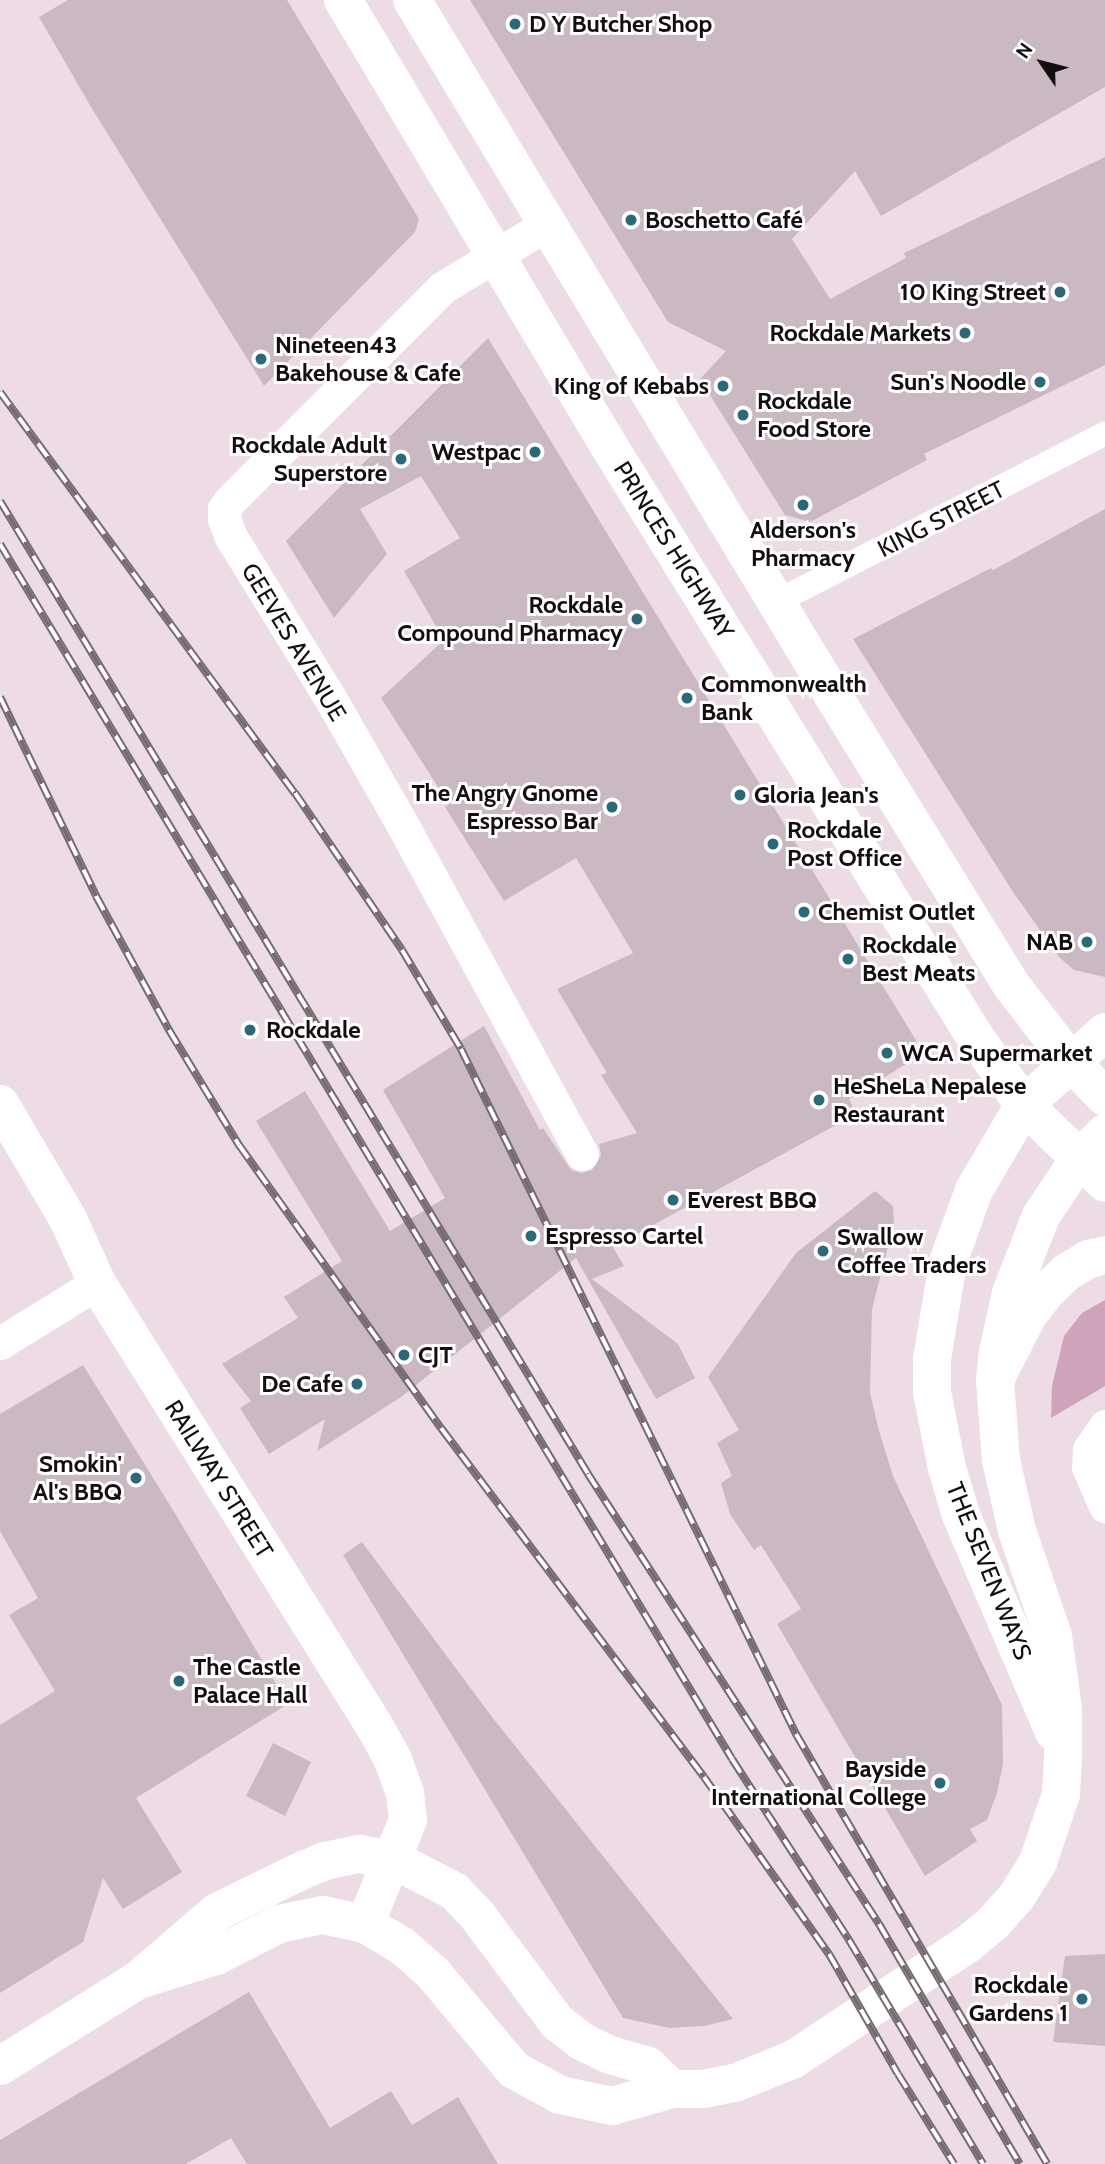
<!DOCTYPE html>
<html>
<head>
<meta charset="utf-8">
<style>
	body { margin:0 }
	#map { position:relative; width:1105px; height:2164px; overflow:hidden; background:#eddce5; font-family:Cabin,sans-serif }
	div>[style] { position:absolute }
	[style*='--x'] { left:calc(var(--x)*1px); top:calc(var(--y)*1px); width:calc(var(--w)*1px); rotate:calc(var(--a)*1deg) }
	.green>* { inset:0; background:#cfa4bb }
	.building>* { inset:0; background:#cab9c2 }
	.pedestrian>* { height:24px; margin:-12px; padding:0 12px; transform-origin:12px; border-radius:12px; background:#fff }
	.minor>* { height:33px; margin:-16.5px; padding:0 16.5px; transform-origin:16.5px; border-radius:16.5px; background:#fff }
	.tertiary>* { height:38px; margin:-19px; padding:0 19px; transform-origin:19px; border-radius:19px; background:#fff }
	.primary>* { height:38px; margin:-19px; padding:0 19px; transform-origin:19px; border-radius:19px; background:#fff }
	.trunk>* { height:38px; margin:-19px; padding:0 19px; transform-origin:19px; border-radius:19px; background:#fff }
	.rail>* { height:8px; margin-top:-4px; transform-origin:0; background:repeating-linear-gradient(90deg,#fff 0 16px,#766b71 0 32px); box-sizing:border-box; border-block:2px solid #766b71 }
	.dots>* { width:19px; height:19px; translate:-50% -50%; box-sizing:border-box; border:4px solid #fff; border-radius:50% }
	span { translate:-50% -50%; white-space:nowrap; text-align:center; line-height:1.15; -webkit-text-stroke:6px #fff; paint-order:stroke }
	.poi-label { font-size:24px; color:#140e11; font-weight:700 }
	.left { translate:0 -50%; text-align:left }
	.right { translate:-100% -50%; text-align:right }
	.street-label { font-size:24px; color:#140e11 }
	.north { position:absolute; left:1007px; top:28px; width:70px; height:70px; -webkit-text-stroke:5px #fff; paint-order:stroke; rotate:305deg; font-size:19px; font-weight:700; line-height:28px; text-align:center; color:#140e11 }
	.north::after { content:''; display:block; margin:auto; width:24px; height:32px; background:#140e11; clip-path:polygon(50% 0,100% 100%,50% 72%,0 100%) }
</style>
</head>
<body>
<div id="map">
	<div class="green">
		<div style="clip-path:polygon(1105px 1300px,1105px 1386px,1051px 1418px,1052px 1386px,1064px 1336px,1082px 1313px)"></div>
	</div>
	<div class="building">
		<div style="clip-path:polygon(68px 0,287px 0,419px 219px,415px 232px,264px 386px,91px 107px,39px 17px)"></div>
		<div style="clip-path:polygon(470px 0,1105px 0,1105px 87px,881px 216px,855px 171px,792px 239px,830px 299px,906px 258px,904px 253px,1105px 157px,1105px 365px,924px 454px,927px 460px,810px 522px,785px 515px,700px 379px,726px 351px,668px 322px)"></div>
		<div style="clip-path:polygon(488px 338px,917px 1042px,914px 1059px,849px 1099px,856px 1114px,613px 1247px,624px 1266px,592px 1279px,678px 1344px,695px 1378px,656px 1399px,576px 1258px,401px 1397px,317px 1451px,325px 1419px,269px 1454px,240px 1408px,251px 1401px,222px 1364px,298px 1318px,284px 1297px,342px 1261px,256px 1121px,305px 1091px,390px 1231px,445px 1198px,383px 1090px,484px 1026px,540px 1130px,543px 1128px,571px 1170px,582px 1173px,592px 1170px,601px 1155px,599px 1144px,637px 1133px,601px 1075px,607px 1073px,557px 989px,633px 953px,576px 858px,504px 901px,445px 807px,449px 804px,381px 698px,444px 640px,404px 571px,460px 538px,421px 476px,360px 509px,387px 554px,334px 618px,286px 541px)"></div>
		<div style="clip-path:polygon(1105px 509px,1105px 977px,1074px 970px,1060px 958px,1013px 892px,853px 639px,991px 568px,993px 570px)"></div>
		<div style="clip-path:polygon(875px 1191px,893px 1206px,894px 1223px,872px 1309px,870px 1393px,879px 1431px,893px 1476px,1002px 1705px,1003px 1764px,997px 1793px,987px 1820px,970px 1829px,977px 1841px,925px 1876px,777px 1624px,801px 1609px,761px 1545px,754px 1550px,730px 1514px,721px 1483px,732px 1476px,717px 1443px,739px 1430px,708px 1377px,796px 1253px)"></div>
		<div style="clip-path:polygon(83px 1365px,176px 1515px,288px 1704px,136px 1798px,182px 1872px,123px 1909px,103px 1878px,83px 1942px,0 1993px,0 1725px,55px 1691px,9px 1615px,38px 1598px,0 1531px,0 1414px)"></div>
		<div style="clip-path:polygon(362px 1542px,492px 1717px,733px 2019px,704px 2026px,670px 2028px,623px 2018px,343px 1555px)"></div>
		<div style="clip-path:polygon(273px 1743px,311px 1762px,285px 1816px,246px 1796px)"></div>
		<div style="clip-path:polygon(1105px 1954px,1105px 2046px,1053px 2042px,1065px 1956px)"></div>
		<div style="clip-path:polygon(249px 1992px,330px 2128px,391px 2091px,412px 2125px,458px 2097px,498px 2164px,247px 2164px,231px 2138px,186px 2164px,0 2164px,0 2140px)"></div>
	</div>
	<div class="pedestrian">
		<div style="--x:776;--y:602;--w:369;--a:-27.1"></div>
	</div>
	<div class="minor">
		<div style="--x:549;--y:223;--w:125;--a:148.7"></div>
		<div style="--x:442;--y:288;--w:302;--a:134.9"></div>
		<div style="--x:229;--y:502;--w:9;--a:126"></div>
		<div style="--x:224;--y:509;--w:10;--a:90"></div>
		<div style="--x:224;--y:519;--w:19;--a:69"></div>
		<div style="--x:231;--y:537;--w:195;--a:58.4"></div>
		<div style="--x:333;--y:703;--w:139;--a:60.3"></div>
		<div style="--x:402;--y:824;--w:376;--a:61.4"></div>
		<div style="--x:0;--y:1343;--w:114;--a:-31.7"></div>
		<div style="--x:1105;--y:1426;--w:29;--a:124"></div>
		<div style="--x:1089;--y:1450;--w:17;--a:93"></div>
		<div style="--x:1088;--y:1467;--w:43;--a:66.4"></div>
	</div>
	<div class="tertiary">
		<div style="--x:0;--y:1104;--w:134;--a:59.4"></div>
		<div style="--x:68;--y:1219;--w:70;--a:65.6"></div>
		<div style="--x:97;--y:1283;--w:524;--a:57.95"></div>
		<div style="--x:375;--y:1727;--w:38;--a:61"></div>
		<div style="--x:393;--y:1760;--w:35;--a:70"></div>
		<div style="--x:405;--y:1793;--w:27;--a:84"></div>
		<div style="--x:408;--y:1820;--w:113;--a:112.5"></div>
	</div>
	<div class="primary">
		<div style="--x:1054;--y:1732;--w:236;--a:-113.2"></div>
		<div style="--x:961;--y:1515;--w:49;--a:-106.6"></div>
		<div style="--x:947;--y:1468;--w:77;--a:-101.2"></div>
		<div style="--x:932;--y:1392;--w:33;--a:-90"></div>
		<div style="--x:932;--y:1359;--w:98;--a:-80.6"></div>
		<div style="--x:948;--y:1262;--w:77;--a:-70.1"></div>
		<div style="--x:974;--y:1190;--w:99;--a:-59.5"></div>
		<div style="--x:1024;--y:1105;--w:109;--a:-42"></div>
		<div style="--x:138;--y:1980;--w:82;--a:-17.1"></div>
		<div style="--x:216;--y:1956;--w:71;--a:-26.9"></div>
		<div style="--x:279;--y:1924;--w:45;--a:-11.6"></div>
		<div style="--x:323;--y:1915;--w:43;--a:12.1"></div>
		<div style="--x:365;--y:1924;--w:43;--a:30.7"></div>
		<div style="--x:402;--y:1946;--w:40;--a:41"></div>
		<div style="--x:432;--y:1972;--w:128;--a:50.1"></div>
		<div style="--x:514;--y:2070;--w:52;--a:28.5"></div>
		<div style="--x:560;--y:2095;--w:53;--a:11.9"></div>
		<div style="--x:612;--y:2106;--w:62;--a:-15.8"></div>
		<div style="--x:672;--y:2089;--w:31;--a:0"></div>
		<div style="--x:703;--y:2089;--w:33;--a:-11"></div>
		<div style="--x:735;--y:2083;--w:64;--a:-22.1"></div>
		<div style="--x:794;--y:2059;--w:209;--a:-33.5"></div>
		<div style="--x:968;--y:1944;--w:33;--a:-40"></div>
		<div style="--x:993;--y:1923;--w:36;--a:-48"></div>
		<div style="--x:1017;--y:1896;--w:40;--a:-58"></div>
		<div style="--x:1038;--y:1862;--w:72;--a:-71.3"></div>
		<div style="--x:1061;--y:1794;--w:37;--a:-87"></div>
		<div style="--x:1063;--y:1757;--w:48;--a:-90"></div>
		<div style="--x:1063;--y:1709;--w:74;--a:-97.8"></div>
		<div style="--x:1053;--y:1636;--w:111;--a:-108.9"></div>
		<div style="--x:1017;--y:1531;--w:73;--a:-102.7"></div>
		<div style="--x:1001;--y:1460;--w:80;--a:-94.3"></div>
		<div style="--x:995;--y:1380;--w:28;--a:-84"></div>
		<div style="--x:998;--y:1352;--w:60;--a:-77.6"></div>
		<div style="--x:1011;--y:1293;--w:83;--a:-68.7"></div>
		<div style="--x:1041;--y:1216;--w:69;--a:-56.3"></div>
		<div style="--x:1079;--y:1159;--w:37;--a:-45"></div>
		<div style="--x:0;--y:2066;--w:163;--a:-31.9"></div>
		<div style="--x:138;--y:1980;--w:104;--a:-40.7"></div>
		<div style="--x:217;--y:1912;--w:96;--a:-26"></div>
		<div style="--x:303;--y:1870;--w:24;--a:-22"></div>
		<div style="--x:325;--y:1861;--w:35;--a:-12"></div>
		<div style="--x:359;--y:1854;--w:33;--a:9"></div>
		<div style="--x:392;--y:1859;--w:70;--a:27.3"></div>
		<div style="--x:454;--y:1891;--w:33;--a:46"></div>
		<div style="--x:477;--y:1915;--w:134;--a:53.2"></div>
		<div style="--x:557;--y:2022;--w:31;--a:38"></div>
		<div style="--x:581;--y:2041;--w:32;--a:26"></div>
		<div style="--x:610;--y:2055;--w:40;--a:16"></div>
		<div style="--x:648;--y:2066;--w:33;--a:44"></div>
	</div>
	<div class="trunk">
		<div style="--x:343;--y:0;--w:519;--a:59.19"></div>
		<div style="--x:609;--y:446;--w:695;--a:58.23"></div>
		<div style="--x:975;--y:1037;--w:84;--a:54.2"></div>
		<div style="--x:1024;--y:1105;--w:112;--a:43.9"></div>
		<div style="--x:412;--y:0;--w:769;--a:58.83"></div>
		<div style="--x:810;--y:658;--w:385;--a:58.4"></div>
		<div style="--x:1012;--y:986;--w:95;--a:52.3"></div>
		<div style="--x:1070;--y:1061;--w:50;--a:45.8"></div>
		<div style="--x:995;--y:1380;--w:73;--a:-63.1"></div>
		<div style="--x:1028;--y:1315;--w:28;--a:-52"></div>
		<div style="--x:1045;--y:1293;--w:30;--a:-44"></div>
		<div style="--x:1067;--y:1272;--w:26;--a:-31"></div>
		<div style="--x:1089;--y:1259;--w:16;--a:-14"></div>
	</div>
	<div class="rail">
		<div style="--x:0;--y:392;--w:498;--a:53.7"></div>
		<div style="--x:295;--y:793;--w:190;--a:55.7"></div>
		<div style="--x:402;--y:950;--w:115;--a:59.2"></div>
		<div style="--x:461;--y:1049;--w:763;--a:63.94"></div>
		<div style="--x:796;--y:1734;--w:498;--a:59.7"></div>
		<div style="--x:0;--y:501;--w:1137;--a:58.85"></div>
		<div style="--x:588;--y:1474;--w:536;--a:57.11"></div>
		<div style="--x:879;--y:1924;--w:278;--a:59.6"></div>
		<div style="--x:0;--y:544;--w:1418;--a:58.93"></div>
		<div style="--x:732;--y:1759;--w:216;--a:57.1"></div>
		<div style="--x:849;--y:1940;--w:261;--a:59.1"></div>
		<div style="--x:0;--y:697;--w:221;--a:64.2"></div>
		<div style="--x:96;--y:896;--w:153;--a:61.4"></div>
		<div style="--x:169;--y:1030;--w:135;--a:58.7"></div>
		<div style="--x:239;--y:1145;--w:348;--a:54.5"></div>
		<div style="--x:441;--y:1428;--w:437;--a:53"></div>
		<div style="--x:704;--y:1777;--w:217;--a:54.8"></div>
		<div style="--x:829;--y:1954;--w:138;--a:60.1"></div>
		<div style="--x:898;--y:2074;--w:106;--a:58.1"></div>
	</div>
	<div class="dots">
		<div style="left:515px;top:24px;background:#266a7b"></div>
		<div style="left:631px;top:220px;background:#266a7b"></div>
		<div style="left:1060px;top:292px;background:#266a7b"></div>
		<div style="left:965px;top:333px;background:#266a7b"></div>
		<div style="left:261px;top:359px;background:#266a7b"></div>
		<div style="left:1040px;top:382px;background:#266a7b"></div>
		<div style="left:723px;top:386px;background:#266a7b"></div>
		<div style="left:743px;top:415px;background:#266a7b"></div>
		<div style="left:535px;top:452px;background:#266a7b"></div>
		<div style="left:401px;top:459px;background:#266a7b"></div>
		<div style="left:803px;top:505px;background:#266a7b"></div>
		<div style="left:637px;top:619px;background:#266a7b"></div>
		<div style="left:687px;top:698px;background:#266a7b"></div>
		<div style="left:740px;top:795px;background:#266a7b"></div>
		<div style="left:612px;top:807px;background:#266a7b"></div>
		<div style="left:773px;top:844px;background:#266a7b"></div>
		<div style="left:804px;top:912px;background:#266a7b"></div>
		<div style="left:1087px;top:942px;background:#266a7b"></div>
		<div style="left:848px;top:959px;background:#266a7b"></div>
		<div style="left:250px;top:1030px;background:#266a7b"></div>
		<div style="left:887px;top:1053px;background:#266a7b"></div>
		<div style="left:819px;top:1100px;background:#266a7b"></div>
		<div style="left:673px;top:1200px;background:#266a7b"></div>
		<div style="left:531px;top:1236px;background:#266a7b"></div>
		<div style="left:823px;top:1251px;background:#266a7b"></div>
		<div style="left:404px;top:1355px;background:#266a7b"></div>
		<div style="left:357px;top:1384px;background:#266a7b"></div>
		<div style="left:136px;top:1478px;background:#266a7b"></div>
		<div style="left:179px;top:1681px;background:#266a7b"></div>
		<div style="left:940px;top:1783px;background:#266a7b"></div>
		<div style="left:1082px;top:1999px;background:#266a7b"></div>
	</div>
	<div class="poi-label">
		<span class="left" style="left:529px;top:24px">D Y Butcher Shop</span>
		<span class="left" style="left:645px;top:220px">Boschetto Café</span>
		<span class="right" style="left:1046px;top:292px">10 King Street</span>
		<span class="right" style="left:951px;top:333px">Rockdale Markets</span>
		<span class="left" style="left:275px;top:359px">Nineteen43<br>Bakehouse &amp; Cafe</span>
		<span class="right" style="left:1026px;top:382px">Sun's Noodle</span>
		<span class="right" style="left:709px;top:386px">King of Kebabs</span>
		<span class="left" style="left:757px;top:415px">Rockdale<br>Food Store</span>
		<span class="right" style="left:387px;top:459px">Rockdale Adult<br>Superstore</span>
		<span class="right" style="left:521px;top:452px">Westpac</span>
		<span style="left:803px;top:544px">Alderson's<br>Pharmacy</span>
		<span class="right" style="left:623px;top:619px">Rockdale<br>Compound Pharmacy</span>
		<span class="left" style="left:701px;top:698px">Commonwealth<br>Bank</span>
		<span class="right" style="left:598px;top:807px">The Angry Gnome<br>Espresso Bar</span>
		<span class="left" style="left:754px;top:795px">Gloria Jean's</span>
		<span class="left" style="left:787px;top:844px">Rockdale<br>Post Office</span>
		<span class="left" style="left:818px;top:912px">Chemist Outlet</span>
		<span class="right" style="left:1073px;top:942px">NAB</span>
		<span class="left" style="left:862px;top:959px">Rockdale<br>Best Meats</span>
		<span class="left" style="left:266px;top:1030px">Rockdale</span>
		<span class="left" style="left:901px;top:1053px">WCA Supermarket</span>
		<span class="left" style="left:833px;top:1100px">HeSheLa Nepalese<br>Restaurant</span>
		<span class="left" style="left:687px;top:1200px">Everest BBQ</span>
		<span class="left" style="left:545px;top:1236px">Espresso Cartel</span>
		<span class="left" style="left:837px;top:1251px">Swallow<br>Coffee Traders</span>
		<span class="left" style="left:418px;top:1355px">CJT</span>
		<span class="right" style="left:343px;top:1384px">De Cafe</span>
		<span class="right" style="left:122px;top:1478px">Smokin'<br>Al's BBQ</span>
		<span class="left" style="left:193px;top:1681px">The Castle<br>Palace Hall</span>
		<span class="right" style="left:926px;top:1783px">Bayside<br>International College</span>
		<span class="right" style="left:1068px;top:1999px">Rockdale<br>Gardens 1</span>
	</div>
	<div class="street-label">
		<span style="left:941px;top:519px;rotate:-27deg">KING STREET</span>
		<span style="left:674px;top:550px;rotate:58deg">PRINCES HIGHWAY</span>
		<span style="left:294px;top:642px;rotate:59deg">GEEVES AVENUE</span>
		<span style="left:219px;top:1479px;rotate:58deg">RAILWAY STREET</span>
		<span style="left:989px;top:1571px;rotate:68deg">THE SEVEN WAYS</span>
	</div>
	<div class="north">N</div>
</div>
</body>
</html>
